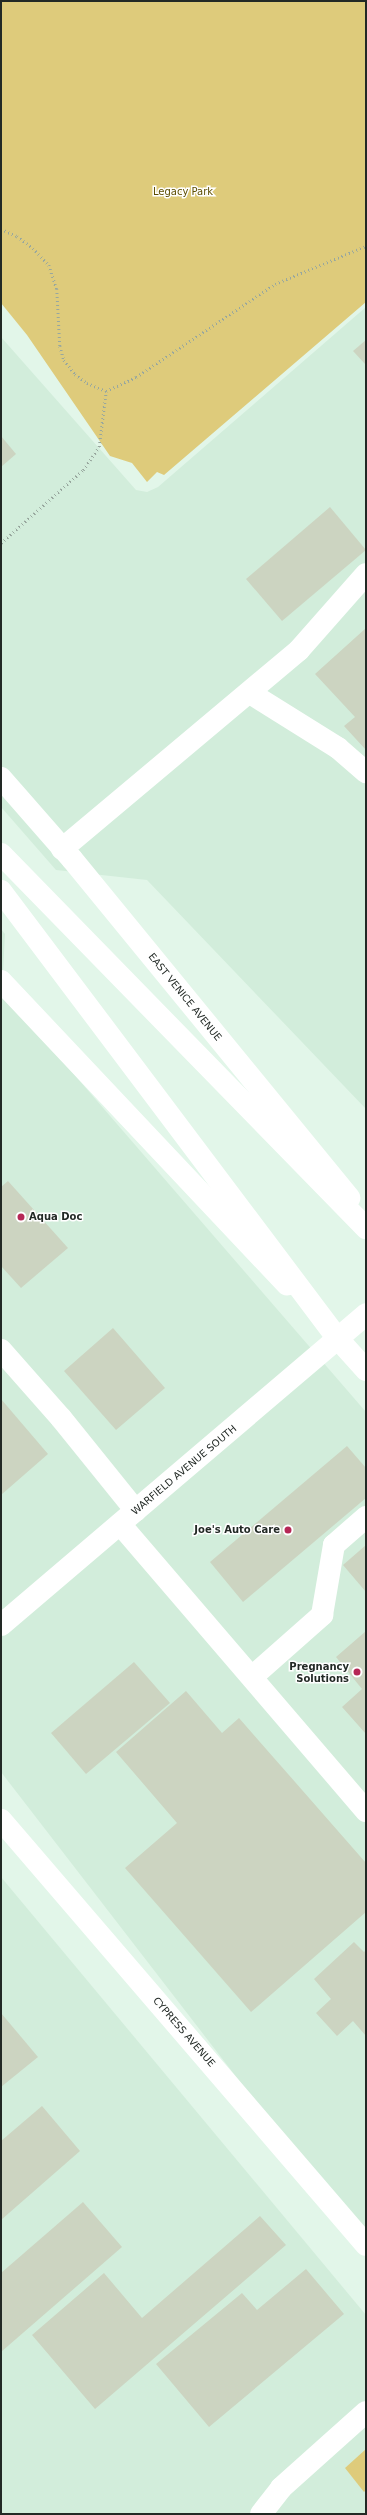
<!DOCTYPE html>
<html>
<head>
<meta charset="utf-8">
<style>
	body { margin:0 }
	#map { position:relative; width:367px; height:2515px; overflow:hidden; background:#e2f6e9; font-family:"DejaVu Sans",sans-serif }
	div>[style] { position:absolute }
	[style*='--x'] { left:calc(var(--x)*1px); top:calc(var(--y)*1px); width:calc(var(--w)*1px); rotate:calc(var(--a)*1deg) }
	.built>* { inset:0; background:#d2eddb }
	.green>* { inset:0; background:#decb7b }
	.building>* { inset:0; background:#ccd4c1 }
	.path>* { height:2.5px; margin-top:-1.25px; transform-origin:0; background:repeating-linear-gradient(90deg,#98a79e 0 1px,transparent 0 4px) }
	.minor>* { height:22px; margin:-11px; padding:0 11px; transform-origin:11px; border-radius:11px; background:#fff }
	.major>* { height:22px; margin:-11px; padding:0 11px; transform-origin:11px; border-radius:11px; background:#fff }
	.dots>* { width:11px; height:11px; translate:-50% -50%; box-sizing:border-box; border:2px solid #fff; border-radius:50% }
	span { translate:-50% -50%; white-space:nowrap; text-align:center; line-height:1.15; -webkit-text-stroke:3px #fff; paint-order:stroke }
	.park-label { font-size:10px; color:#5d4e02 }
	.street-label { font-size:10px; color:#222925 }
	.poi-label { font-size:10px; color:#222925; font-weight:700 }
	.left { translate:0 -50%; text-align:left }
	.right { translate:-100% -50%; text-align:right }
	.frame { position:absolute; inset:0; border:2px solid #222925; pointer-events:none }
</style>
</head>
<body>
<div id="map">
	<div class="built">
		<div style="clip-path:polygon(366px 307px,366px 1109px,147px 880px,56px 870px,1px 807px,1px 337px,136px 490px,147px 492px,158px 487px)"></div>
		<div style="clip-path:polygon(1px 929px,5px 934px,2px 991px,366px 1412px,366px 2245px,1px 1772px)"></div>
		<div style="clip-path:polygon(1px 1877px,366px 2315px,366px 2514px,1px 2514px)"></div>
	</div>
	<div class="green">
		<div style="clip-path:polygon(1px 1px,366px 1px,366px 302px,164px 475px,157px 472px,147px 482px,132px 463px,110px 456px,27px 335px,1px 303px)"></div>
		<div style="clip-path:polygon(366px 2449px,366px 2490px,364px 2492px,345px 2468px)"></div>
	</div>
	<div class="building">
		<div style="clip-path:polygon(366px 340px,366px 365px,353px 351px)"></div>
		<div style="clip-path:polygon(1px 436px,16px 454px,1px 467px)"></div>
		<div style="clip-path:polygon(330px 507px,366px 550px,282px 621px,246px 579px)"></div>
		<div style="clip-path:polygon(366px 628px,366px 750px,344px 726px,355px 717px,315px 674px)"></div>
		<div style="clip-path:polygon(8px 1181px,68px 1248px,21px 1288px,1px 1266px,1px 1187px)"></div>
		<div style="clip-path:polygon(113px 1328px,165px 1388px,116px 1430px,64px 1371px)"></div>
		<div style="clip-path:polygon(1px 1399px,48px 1454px,1px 1495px)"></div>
		<div style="clip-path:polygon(347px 1446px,366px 1468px,366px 1498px,243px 1602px,210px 1562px)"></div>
		<div style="clip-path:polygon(366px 1545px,366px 1592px,343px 1565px)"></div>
		<div style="clip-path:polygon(366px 1631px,366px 1734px,342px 1707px,362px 1689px,336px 1657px)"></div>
		<div style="clip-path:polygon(134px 1662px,170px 1703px,86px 1774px,51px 1733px)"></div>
		<div style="clip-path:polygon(186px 1691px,222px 1733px,239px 1718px,366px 1863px,366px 1912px,251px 2012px,125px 1868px,177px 1823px,116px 1752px)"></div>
		<div style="clip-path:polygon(354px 1942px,364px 1952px,366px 1950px,366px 2036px,353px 2021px,337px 2036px,316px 2013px,331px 1999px,314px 1979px)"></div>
		<div style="clip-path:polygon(1px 2013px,38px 2057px,1px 2087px)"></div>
		<div style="clip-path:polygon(42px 2106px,80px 2151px,1px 2220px,1px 2141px)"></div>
		<div style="clip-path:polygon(83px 2202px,122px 2247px,1px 2352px,1px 2273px)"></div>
		<div style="clip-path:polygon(260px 2216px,286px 2245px,95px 2409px,32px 2335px,104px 2273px,142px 2318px)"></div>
		<div style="clip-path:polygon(306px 2269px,344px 2314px,209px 2427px,156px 2364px,242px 2293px,257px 2310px)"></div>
	</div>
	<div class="path">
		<div style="--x:1;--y:229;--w:17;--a:24"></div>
		<div style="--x:17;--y:236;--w:20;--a:37"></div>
		<div style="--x:33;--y:248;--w:23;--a:47"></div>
		<div style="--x:49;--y:265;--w:25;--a:72"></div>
		<div style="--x:57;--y:289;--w:57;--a:87"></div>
		<div style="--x:60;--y:346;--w:15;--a:74"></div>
		<div style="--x:64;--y:360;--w:18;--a:52"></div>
		<div style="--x:75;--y:374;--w:15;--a:37"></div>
		<div style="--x:87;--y:383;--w:21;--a:23"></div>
		<div style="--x:106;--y:391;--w:33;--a:-25"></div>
		<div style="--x:136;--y:377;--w:167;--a:-33.8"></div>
		<div style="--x:275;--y:284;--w:99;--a:-22.7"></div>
		<div style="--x:1;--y:543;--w:110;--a:-41.7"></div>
		<div style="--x:83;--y:470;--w:28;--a:-55"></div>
		<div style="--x:99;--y:447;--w:56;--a:-82.9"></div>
	</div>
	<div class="minor">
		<div style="--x:250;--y:693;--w:104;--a:32"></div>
		<div style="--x:338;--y:748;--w:37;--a:41"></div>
		<div style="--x:1;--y:778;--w:108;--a:48.8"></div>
		<div style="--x:72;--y:859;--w:438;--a:50.7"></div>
		<div style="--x:62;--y:849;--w:309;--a:-40"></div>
		<div style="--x:299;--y:650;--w:101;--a:-48.6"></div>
		<div style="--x:1;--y:981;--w:417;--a:46.7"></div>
		<div style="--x:1;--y:1350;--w:91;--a:48.6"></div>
		<div style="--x:61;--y:1418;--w:119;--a:51.1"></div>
		<div style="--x:120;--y:1524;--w:378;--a:49.4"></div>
		<div style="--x:1;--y:1625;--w:480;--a:-40.4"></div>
		<div style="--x:252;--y:1677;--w:94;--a:-41.5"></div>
		<div style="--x:322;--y:1615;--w:71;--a:-80.3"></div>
		<div style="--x:334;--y:1545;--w:43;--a:-41.2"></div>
		<div style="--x:1;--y:1820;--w:560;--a:49.34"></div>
		<div style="--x:261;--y:2514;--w:33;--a:-52"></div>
		<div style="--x:281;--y:2488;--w:114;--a:-41.8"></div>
	</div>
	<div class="major">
		<div style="--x:1;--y:854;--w:523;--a:45.7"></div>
		<div style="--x:1;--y:891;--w:561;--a:53.05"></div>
		<div style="--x:338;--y:1339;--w:42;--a:47.9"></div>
	</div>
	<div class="dots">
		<div style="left:21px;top:1217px;background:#b62756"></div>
		<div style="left:288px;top:1530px;background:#b62756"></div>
		<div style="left:357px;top:1672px;background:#b62756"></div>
	</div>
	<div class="park-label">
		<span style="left:183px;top:192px">Legacy Park</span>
	</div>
	<div class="street-label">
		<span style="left:185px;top:997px;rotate:51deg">EAST VENICE AVENUE</span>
		<span style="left:184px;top:1470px;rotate:-40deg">WARFIELD AVENUE SOUTH</span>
		<span style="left:184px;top:2032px;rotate:49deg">CYPRESS AVENUE</span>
	</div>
	<div class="poi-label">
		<span class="left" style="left:29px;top:1217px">Aqua Doc</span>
		<span class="right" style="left:280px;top:1530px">Joe's Auto Care</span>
		<span class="right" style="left:349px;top:1672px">Pregnancy<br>Solutions</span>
	</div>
	<div class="frame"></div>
</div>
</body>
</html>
